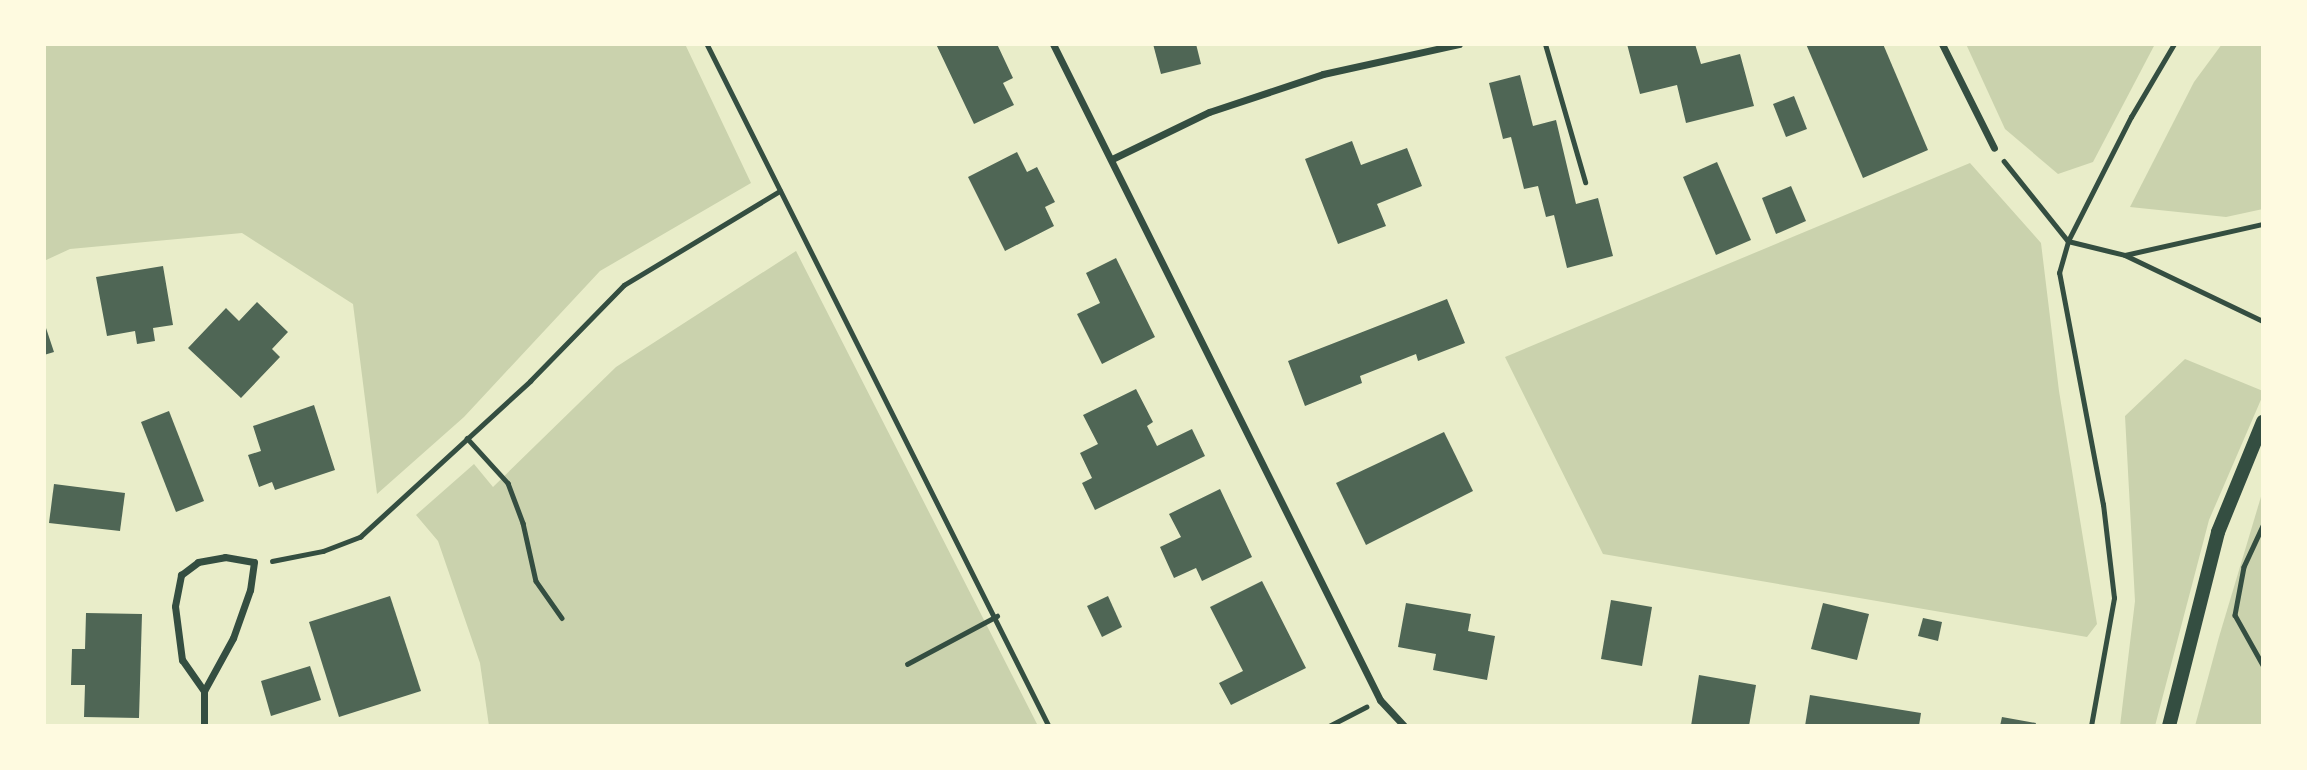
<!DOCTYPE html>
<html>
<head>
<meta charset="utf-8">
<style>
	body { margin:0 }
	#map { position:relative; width:2307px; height:770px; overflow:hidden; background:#e9edc9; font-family:Figtree,sans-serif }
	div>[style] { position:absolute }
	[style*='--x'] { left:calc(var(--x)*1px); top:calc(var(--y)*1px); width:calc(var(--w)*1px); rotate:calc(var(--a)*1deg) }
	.green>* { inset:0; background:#cad2ad }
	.building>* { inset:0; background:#4f6655 }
	.path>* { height:4.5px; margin:-2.25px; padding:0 2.25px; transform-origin:2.25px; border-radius:2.25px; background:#344e41 }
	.service>* { height:5px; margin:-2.5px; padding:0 2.5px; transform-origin:2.5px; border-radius:2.5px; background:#344e41 }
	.minor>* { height:7px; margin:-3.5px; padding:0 3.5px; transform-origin:3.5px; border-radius:3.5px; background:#344e41 }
	.secondary>* { height:14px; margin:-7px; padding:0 7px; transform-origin:7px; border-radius:7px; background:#344e41 }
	span { translate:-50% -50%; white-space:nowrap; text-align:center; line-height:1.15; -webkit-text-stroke:5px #fefae0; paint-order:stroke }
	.frame { position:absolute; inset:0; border:46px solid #fefae0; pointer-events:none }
</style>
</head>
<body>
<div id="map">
	<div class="green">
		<div style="clip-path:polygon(44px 44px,685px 44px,751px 183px,600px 271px,464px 417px,377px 494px,353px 304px,242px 233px,70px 249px,44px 261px)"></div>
		<div style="clip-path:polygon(1966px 44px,2155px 44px,2093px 162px,2058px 174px,2005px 129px)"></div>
		<div style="clip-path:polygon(2222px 44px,2263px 44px,2263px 209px,2226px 217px,2130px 207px,2194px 82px)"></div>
		<div style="clip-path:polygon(1970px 163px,2041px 243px,2059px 391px,2097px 624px,2087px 637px,1603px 554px,1505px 357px)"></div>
		<div style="clip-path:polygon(796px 251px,1038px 726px,489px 726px,480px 663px,438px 541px,416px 515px,474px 464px,493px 487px,616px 367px)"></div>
		<div style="clip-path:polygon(2185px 359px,2263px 391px,2263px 395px,2209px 520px,2155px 726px,2120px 726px,2135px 601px,2125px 416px)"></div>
		<div style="clip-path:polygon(2263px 490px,2263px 726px,2195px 726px,2219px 637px)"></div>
	</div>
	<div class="building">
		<div style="clip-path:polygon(936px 44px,997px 44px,1013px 78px,1003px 83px,1014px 105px,974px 124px)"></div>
		<div style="clip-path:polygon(1153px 44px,1196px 44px,1201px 64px,1161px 74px)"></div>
		<div style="clip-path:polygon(1627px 44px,1695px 44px,1701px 64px,1740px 54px,1754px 106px,1686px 123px,1677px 85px,1640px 94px)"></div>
		<div style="clip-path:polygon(1806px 44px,1883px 44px,1928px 150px,1863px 178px)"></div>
		<div style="clip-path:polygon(1520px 75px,1533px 126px,1556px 120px,1576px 204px,1598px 198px,1613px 256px,1567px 268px,1554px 215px,1546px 217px,1538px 186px,1524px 189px,1511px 137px,1503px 139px,1489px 83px)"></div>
		<div style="clip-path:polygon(1794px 96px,1807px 129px,1786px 137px,1773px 104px)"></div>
		<div style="clip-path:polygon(1352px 141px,1361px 165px,1407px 148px,1422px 186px,1377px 204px,1386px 226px,1338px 244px,1305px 159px)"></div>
		<div style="clip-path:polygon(1017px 152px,1027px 172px,1037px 167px,1055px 202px,1045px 207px,1054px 226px,1005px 251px,968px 177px)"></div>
		<div style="clip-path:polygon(1717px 162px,1751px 240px,1716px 255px,1683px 177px)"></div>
		<div style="clip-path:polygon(1791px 186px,1806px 221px,1776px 234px,1762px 198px)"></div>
		<div style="clip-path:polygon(1116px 258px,1155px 337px,1102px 364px,1077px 314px,1100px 303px,1086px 273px)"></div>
		<div style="clip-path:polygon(163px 266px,173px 325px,153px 328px,155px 341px,137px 344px,135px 331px,107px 336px,96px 277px)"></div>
		<div style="clip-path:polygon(1447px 299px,1465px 343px,1418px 361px,1416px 354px,1360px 376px,1362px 383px,1305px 406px,1288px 361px)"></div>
		<div style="clip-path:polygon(257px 302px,288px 332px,272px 349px,280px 357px,241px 398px,188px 348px,226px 308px,239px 321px)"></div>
		<div style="clip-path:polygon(44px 322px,54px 352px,44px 355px)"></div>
		<div style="clip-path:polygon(1136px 389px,1153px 422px,1147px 426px,1157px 446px,1192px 429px,1205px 456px,1095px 510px,1082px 483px,1092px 478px,1080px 453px,1098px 444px,1083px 415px)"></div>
		<div style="clip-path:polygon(314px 405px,335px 470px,275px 490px,272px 482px,259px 487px,248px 455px,261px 451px,253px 426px)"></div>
		<div style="clip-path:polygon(169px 411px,204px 501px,176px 512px,141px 422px)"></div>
		<div style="clip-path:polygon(1444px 432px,1473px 491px,1366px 545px,1336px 483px)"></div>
		<div style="clip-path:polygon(54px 484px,125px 493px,120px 531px,49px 523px)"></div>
		<div style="clip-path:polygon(1220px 489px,1252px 557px,1202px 581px,1196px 568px,1174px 578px,1160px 547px,1181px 537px,1169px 514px)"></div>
		<div style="clip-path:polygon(1262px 581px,1306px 668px,1231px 705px,1219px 683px,1243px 671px,1210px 607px)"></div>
		<div style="clip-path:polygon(390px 596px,421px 691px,339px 717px,309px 622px)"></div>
		<div style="clip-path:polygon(1108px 596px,1122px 627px,1102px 637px,1087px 606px)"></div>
		<div style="clip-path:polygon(1611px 600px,1652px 607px,1642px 666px,1601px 659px)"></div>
		<div style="clip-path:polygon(1406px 603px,1471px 614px,1468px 631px,1495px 636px,1487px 680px,1433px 670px,1436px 654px,1398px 647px)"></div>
		<div style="clip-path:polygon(1823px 603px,1869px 614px,1857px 660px,1811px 649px)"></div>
		<div style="clip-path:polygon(86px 613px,142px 614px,139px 718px,84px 717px,85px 685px,71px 685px,72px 649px,85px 649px)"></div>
		<div style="clip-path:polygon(1923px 618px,1942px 622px,1938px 641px,1918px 636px)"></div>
		<div style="clip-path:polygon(310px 666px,321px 700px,271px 716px,261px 681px)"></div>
		<div style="clip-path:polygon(1699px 675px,1756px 685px,1749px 726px,1691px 726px)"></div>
		<div style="clip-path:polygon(1810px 695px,1921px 713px,1919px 726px,1805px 726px)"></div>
		<div style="clip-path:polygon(2002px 717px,2036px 723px,2035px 726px,2000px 726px)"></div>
	</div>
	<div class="path">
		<div style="--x:707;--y:44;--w:763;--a:63.37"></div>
		<div style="--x:2004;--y:161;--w:102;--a:51.3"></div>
		<div style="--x:2068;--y:241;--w:59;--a:13.8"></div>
		<div style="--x:2125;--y:255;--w:153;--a:25.6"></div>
		<div style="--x:2125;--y:255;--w:141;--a:-12.7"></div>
		<div style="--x:467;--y:438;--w:61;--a:47.7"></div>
		<div style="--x:508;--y:483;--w:43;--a:69.4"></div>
		<div style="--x:523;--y:523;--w:59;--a:77.4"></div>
		<div style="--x:536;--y:581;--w:45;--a:54.9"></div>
		<div style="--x:2263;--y:526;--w:45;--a:114.9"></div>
		<div style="--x:2244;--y:567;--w:49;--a:100.6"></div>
		<div style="--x:2235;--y:615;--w:57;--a:60.8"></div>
		<div style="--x:272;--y:561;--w:52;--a:-11.1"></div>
		<div style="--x:323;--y:551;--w:40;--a:-21"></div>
		<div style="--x:360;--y:537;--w:231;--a:-42.5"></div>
		<div style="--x:530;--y:381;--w:134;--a:-45.6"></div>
		<div style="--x:624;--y:285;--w:182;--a:-31.1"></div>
		<div style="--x:907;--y:664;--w:102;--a:-28.1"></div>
		<div style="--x:1329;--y:726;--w:42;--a:-27.2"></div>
		<div style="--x:2091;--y:726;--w:130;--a:-79.8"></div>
		<div style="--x:2114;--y:598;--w:94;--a:-96.7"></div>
		<div style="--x:2103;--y:505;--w:236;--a:-100.7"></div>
		<div style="--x:2059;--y:273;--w:33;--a:-74"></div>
		<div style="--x:2068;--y:241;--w:139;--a:-63.1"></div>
		<div style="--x:2131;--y:117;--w:85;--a:-59.5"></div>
	</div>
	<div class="service">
		<div style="--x:1545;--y:44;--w:144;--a:73.8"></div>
	</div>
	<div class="minor">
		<div style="--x:1053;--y:44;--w:733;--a:63.5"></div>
		<div style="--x:1380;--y:700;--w:35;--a:47"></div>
		<div style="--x:1942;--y:44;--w:116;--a:63.4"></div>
		<div style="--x:1112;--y:159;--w:108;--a:-25.9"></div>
		<div style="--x:1209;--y:112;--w:120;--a:-18.4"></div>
		<div style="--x:1323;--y:74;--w:139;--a:-12.4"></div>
		<div style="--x:204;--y:691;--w:38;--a:-125"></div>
		<div style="--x:182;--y:660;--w:54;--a:-97.4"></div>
		<div style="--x:175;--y:606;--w:32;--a:-79"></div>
		<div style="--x:181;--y:575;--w:21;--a:-37"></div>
		<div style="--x:198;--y:562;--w:27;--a:-10"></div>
		<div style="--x:225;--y:557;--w:29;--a:10"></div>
		<div style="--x:254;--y:562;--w:28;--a:98"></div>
		<div style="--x:250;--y:590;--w:51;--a:109.5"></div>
		<div style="--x:233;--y:638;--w:60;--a:118.7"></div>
		<div style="--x:204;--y:691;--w:35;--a:90"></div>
	</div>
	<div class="secondary">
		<div style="--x:2169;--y:726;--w:200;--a:-75.8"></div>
		<div style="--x:2218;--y:532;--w:119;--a:-67.8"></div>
	</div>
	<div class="frame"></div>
</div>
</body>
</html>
